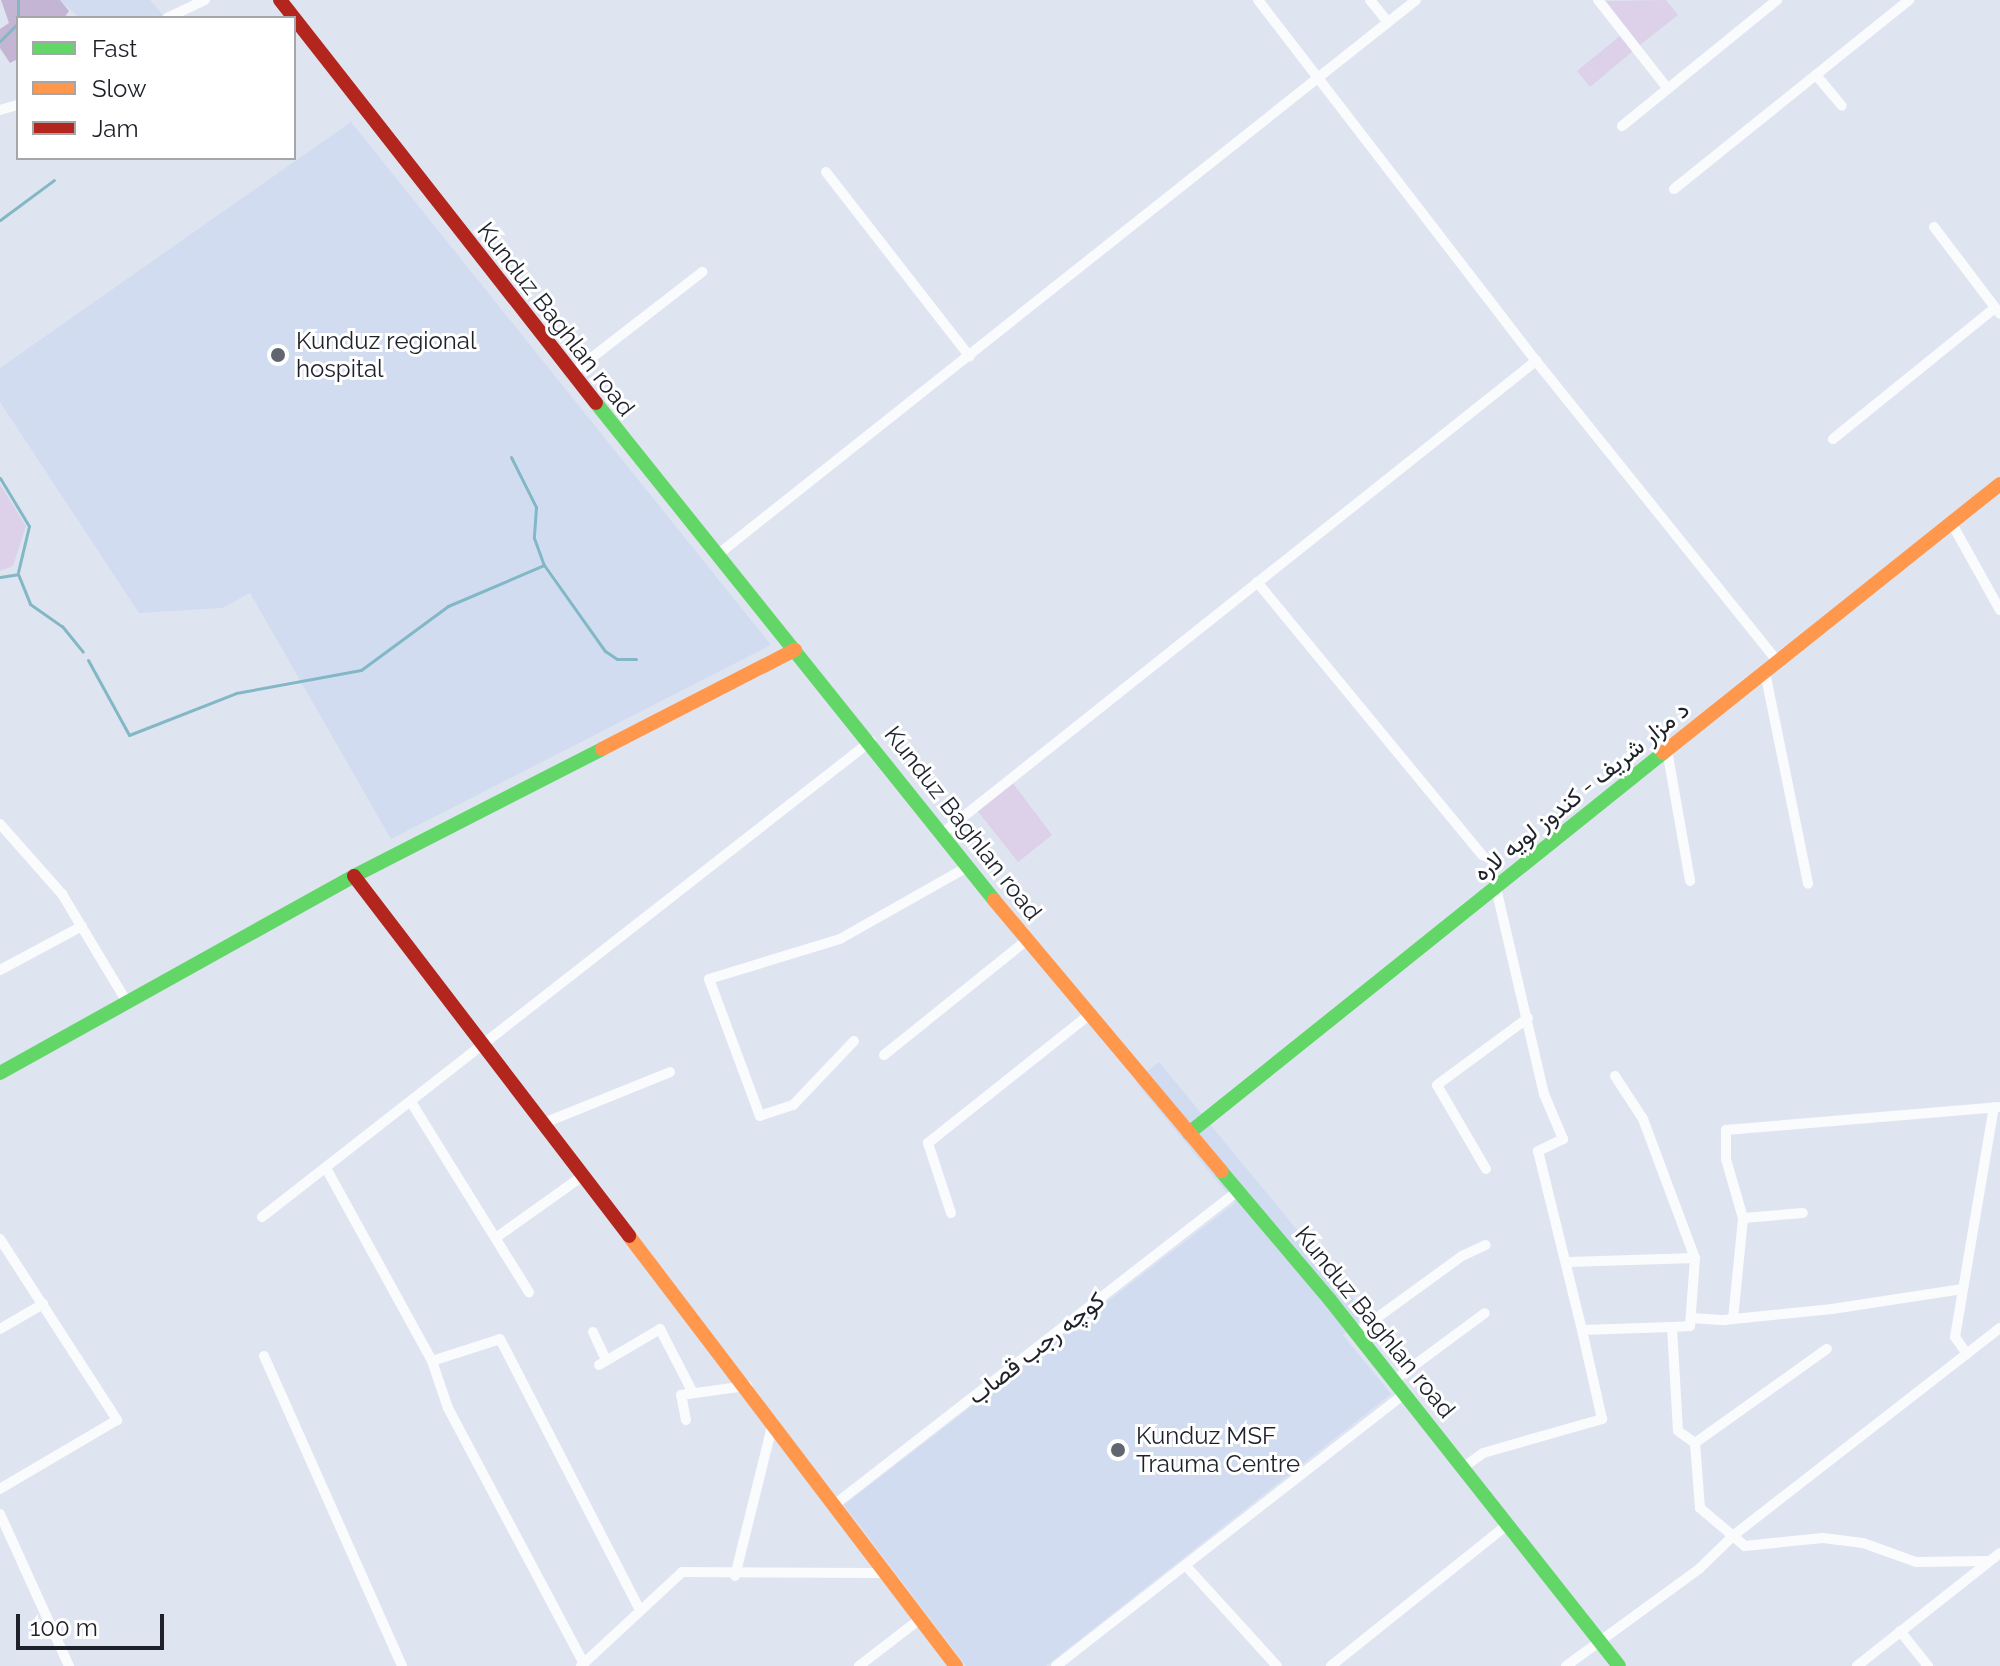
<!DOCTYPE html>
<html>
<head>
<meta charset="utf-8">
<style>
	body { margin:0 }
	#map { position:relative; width:2000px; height:1666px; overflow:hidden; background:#dee4f0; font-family:Raleway,Vazirmatn,sans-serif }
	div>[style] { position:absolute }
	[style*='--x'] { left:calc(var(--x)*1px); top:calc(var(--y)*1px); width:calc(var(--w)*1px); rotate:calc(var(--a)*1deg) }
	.built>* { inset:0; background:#d2dcf1 }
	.green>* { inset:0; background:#dcd1e9 }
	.forest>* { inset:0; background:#c5b5d4 }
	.stream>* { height:3px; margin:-1.5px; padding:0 1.5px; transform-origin:1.5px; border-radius:1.5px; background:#82b8c5 }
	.street>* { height:10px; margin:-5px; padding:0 5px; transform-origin:5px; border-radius:5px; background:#fafbfd }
	.fast>* { height:14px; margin:-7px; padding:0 7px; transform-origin:7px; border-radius:7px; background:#63d668 }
	.slow>* { height:14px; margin:-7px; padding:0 7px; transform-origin:7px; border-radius:7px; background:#ff974d }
	.jam>* { height:14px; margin:-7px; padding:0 7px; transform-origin:7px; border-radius:7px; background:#b3261e }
	.dots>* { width:22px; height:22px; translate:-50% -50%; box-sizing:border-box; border:4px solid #fff; border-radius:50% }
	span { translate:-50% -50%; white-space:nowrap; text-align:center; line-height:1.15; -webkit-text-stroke:6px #fff; paint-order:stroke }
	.street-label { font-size:24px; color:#1e2129 }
	.poi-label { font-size:24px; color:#1e2129 }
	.left { translate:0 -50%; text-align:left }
	.legend { position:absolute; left:16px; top:16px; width:280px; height:144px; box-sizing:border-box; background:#fff; border:2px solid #a5a6a9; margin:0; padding:10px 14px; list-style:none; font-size:24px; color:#1e2129 }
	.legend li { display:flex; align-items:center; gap:16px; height:40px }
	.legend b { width:40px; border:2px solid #a5a6a9 }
	.scale { position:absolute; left:16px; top:1614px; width:148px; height:36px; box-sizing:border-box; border:4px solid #1e2129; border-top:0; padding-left:10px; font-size:24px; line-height:28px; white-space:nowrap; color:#1e2129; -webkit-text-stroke:6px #fff; paint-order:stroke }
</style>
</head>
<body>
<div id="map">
	<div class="built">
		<div style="clip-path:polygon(60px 0,150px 0,164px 16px,80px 18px)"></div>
		<div style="clip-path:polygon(351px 122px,771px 645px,391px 839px,250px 593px,222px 608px,139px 613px,0 402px,0 368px)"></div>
		<div style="clip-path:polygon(1159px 1062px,1367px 1315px,1343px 1335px,1391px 1394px,1046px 1666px,966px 1666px,844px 1505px,1235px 1203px,1135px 1081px)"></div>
	</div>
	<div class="green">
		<div style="clip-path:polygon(1666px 0,1678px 15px,1640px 45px,1606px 1px)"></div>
		<div style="clip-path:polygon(1621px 35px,1633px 51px,1590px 87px,1577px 71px)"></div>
		<div style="clip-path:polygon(0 484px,26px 526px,13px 566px,0 571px)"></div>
		<div style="clip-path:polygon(1012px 782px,1052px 835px,1018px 862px,976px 809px)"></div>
	</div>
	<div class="forest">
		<div style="clip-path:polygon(1px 0,60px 0,69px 11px,64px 18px,18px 18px,18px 59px,10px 63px,0 48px,0 29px,9px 23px)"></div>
	</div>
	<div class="stream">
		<div style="--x:0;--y:41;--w:25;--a:-45"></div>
		<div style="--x:18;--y:23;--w:23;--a:-90"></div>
		<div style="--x:0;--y:220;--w:67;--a:-36.5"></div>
		<div style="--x:511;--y:457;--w:56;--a:63.4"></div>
		<div style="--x:536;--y:507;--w:31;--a:94"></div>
		<div style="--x:534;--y:538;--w:29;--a:70"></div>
		<div style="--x:544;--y:565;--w:105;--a:54.7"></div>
		<div style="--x:605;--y:651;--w:14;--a:34"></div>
		<div style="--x:617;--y:659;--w:19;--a:0"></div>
		<div style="--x:0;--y:478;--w:56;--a:58.9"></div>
		<div style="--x:29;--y:526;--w:47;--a:103.4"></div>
		<div style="--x:0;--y:577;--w:18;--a:-9"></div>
		<div style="--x:18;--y:574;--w:32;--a:68"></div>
		<div style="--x:30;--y:604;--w:39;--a:35"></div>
		<div style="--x:62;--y:626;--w:33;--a:51"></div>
		<div style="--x:88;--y:660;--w:85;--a:61.3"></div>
		<div style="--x:129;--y:735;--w:115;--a:-21.4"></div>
		<div style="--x:236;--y:693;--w:127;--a:-10.4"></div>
		<div style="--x:361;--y:670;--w:108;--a:-36.3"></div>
		<div style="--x:448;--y:606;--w:104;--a:-23.1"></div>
	</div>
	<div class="street">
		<div style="--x:1258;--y:0;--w:456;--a:52.4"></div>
		<div style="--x:1536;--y:361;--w:386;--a:51.2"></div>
		<div style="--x:1370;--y:0;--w:28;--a:51"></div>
		<div style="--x:1598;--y:0;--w:113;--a:51.8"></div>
		<div style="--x:167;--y:18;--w:42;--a:-25.3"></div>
		<div style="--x:1816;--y:75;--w:40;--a:50"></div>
		<div style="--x:0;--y:110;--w:19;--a:-16"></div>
		<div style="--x:1622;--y:126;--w:200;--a:-39.1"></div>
		<div style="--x:826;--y:172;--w:234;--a:52.1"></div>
		<div style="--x:1674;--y:189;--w:302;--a:-38.8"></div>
		<div style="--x:1934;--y:227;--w:109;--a:52.8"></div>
		<div style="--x:572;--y:373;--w:165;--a:-37.8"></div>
		<div style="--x:1833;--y:439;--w:208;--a:-39"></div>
		<div style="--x:1951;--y:522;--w:101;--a:60.9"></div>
		<div style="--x:716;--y:556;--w:894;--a:-38.46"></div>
		<div style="--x:1257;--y:582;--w:354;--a:50.5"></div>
		<div style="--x:1765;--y:672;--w:216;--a:78.5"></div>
		<div style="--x:1667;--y:750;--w:133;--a:80"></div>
		<div style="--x:0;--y:824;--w:94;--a:48.5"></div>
		<div style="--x:62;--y:894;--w:126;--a:59"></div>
		<div style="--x:944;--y:832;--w:757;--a:-38.51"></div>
		<div style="--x:1496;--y:888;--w:212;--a:76.9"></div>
		<div style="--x:1544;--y:1094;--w:49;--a:67.1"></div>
		<div style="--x:1563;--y:1139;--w:28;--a:154"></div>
		<div style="--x:1538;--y:1151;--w:184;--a:76.2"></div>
		<div style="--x:0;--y:970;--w:93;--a:-28.2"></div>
		<div style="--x:854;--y:1041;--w:88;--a:133.6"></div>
		<div style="--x:793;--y:1105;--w:35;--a:162"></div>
		<div style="--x:760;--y:1116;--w:146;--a:-110.4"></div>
		<div style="--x:709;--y:979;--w:137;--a:-17"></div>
		<div style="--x:840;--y:939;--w:148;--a:-29.5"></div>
		<div style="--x:884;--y:1055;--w:182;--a:-38.8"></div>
		<div style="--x:1615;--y:1076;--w:51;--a:56.9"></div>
		<div style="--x:1643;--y:1119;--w:148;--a:69.5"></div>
		<div style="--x:1695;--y:1258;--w:68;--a:94.2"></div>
		<div style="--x:1690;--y:1326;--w:18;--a:177"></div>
		<div style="--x:1672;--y:1327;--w:104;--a:86.7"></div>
		<div style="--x:1678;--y:1431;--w:21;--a:35"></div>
		<div style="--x:1695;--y:1443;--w:65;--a:85.6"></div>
		<div style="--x:1700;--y:1508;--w:59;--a:40.2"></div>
		<div style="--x:1745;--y:1546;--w:78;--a:-5.9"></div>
		<div style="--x:1823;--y:1538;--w:40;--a:7.1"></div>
		<div style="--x:1863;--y:1543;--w:56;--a:19.7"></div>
		<div style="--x:1916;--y:1562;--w:72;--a:-0.8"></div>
		<div style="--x:411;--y:1102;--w:224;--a:58.2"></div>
		<div style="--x:544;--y:1123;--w:136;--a:-22"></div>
		<div style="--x:326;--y:1168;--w:220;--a:61.2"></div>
		<div style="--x:432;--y:1361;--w:50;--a:71.2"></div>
		<div style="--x:448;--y:1408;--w:290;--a:62"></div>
		<div style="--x:1486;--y:1169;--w:97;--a:-120.3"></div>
		<div style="--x:1437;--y:1085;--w:113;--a:-36.4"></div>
		<div style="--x:951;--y:1213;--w:74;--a:-108.2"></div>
		<div style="--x:928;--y:1143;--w:206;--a:-38.5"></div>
		<div style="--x:262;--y:1217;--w:773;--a:-38.01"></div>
		<div style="--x:1743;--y:1218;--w:60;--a:-4.8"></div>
		<div style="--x:497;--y:1237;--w:107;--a:-35.5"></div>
		<div style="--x:0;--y:1239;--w:216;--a:57.1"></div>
		<div style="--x:117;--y:1420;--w:136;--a:149.5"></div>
		<div style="--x:1568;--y:1262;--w:127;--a:-1.8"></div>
		<div style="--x:1692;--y:1318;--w:32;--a:4"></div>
		<div style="--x:1724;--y:1320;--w:109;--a:-5.8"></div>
		<div style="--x:1832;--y:1309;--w:132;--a:-8.7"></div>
		<div style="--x:1733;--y:1319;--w:101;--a:-84.3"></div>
		<div style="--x:1743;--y:1218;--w:61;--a:-106.1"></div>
		<div style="--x:1726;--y:1159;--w:29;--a:-90"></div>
		<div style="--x:1726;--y:1130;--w:275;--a:-4.8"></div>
		<div style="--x:0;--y:1329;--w:50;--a:-30.2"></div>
		<div style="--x:593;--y:1332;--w:31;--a:65"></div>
		<div style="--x:1356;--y:1333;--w:131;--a:-36"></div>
		<div style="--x:1462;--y:1256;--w:26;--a:-25"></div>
		<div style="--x:1967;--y:1354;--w:21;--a:-125"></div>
		<div style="--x:1955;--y:1337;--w:233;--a:-80.4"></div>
		<div style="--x:264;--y:1356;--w:339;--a:66"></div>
		<div style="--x:432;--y:1361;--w:71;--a:-17.9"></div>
		<div style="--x:500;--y:1339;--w:305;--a:62.7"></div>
		<div style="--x:599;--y:1365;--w:71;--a:-30.5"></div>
		<div style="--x:660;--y:1329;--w:72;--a:62.7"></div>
		<div style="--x:1393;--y:1381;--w:114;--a:-36.5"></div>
		<div style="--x:686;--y:1420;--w:25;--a:-101"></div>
		<div style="--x:681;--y:1395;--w:67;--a:-7.8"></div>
		<div style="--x:1695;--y:1443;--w:162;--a:-35.5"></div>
		<div style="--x:1464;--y:1467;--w:24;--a:-36"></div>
		<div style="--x:1483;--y:1453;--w:124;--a:-15.9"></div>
		<div style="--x:1602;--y:1419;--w:91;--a:-102.7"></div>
		<div style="--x:1582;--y:1330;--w:90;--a:-1.9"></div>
		<div style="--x:834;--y:1505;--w:513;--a:-37.87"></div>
		<div style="--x:0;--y:1514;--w:167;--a:65.6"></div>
		<div style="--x:1186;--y:1566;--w:135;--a:47.7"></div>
		<div style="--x:735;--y:1576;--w:159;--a:-76.1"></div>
		<div style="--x:1900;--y:1631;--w:45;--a:51.3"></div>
		<div style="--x:581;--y:1666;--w:138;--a:-42.9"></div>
		<div style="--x:682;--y:1572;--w:199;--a:0.3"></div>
		<div style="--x:859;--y:1666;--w:77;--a:-37.6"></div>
		<div style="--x:1056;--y:1666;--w:442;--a:-38"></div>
		<div style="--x:1331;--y:1666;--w:227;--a:-38.7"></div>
		<div style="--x:1566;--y:1666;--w:165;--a:-36.1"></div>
		<div style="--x:1699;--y:1569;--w:49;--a:-44.2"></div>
		<div style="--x:1734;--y:1535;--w:337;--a:-37.9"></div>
		<div style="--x:1857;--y:1666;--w:182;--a:-38.3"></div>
	</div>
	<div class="fast">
		<div style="--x:596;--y:403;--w:637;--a:51.31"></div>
		<div style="--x:0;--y:1073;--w:405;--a:-29.1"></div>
		<div style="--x:354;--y:876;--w:279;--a:-27.1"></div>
		<div style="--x:1189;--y:1133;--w:608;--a:-38.72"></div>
		<div style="--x:1221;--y:1171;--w:169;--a:49.8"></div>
		<div style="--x:1330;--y:1300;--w:466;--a:51.7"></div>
	</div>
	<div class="slow">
		<div style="--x:602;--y:749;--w:217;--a:-27.2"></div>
		<div style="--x:1663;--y:753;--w:431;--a:-38.6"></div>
		<div style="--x:994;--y:900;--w:354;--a:50"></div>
		<div style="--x:629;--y:1236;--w:540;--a:52.75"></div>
	</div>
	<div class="jam">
		<div style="--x:280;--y:0;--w:512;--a:51.9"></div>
		<div style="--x:354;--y:876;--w:453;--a:52.6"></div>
	</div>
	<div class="dots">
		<div style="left:278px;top:355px;background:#61656f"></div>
		<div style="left:1118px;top:1450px;background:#61656f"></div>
	</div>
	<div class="street-label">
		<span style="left:556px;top:319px;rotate:52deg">Kunduz Baghlan road</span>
		<span style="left:1581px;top:791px;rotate:-39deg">د مزار شریف - کندوز لویه لاره</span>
		<span style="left:963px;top:823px;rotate:52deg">Kunduz Baghlan road</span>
		<span style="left:1375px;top:1322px;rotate:51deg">Kunduz Baghlan road</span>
		<span style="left:1036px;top:1348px;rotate:-38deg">کوچه رجب قصاب</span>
	</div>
	<div class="poi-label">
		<span class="left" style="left:296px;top:355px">Kunduz regional<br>hospital</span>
		<span class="left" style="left:1136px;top:1450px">Kunduz MSF<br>Trauma Centre</span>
	</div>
	<ul class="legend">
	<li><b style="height:10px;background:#63d668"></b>Fast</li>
	<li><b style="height:10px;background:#ff974d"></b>Slow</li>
	<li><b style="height:10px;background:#b3261e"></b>Jam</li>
	</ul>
	<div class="scale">100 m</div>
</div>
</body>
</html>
